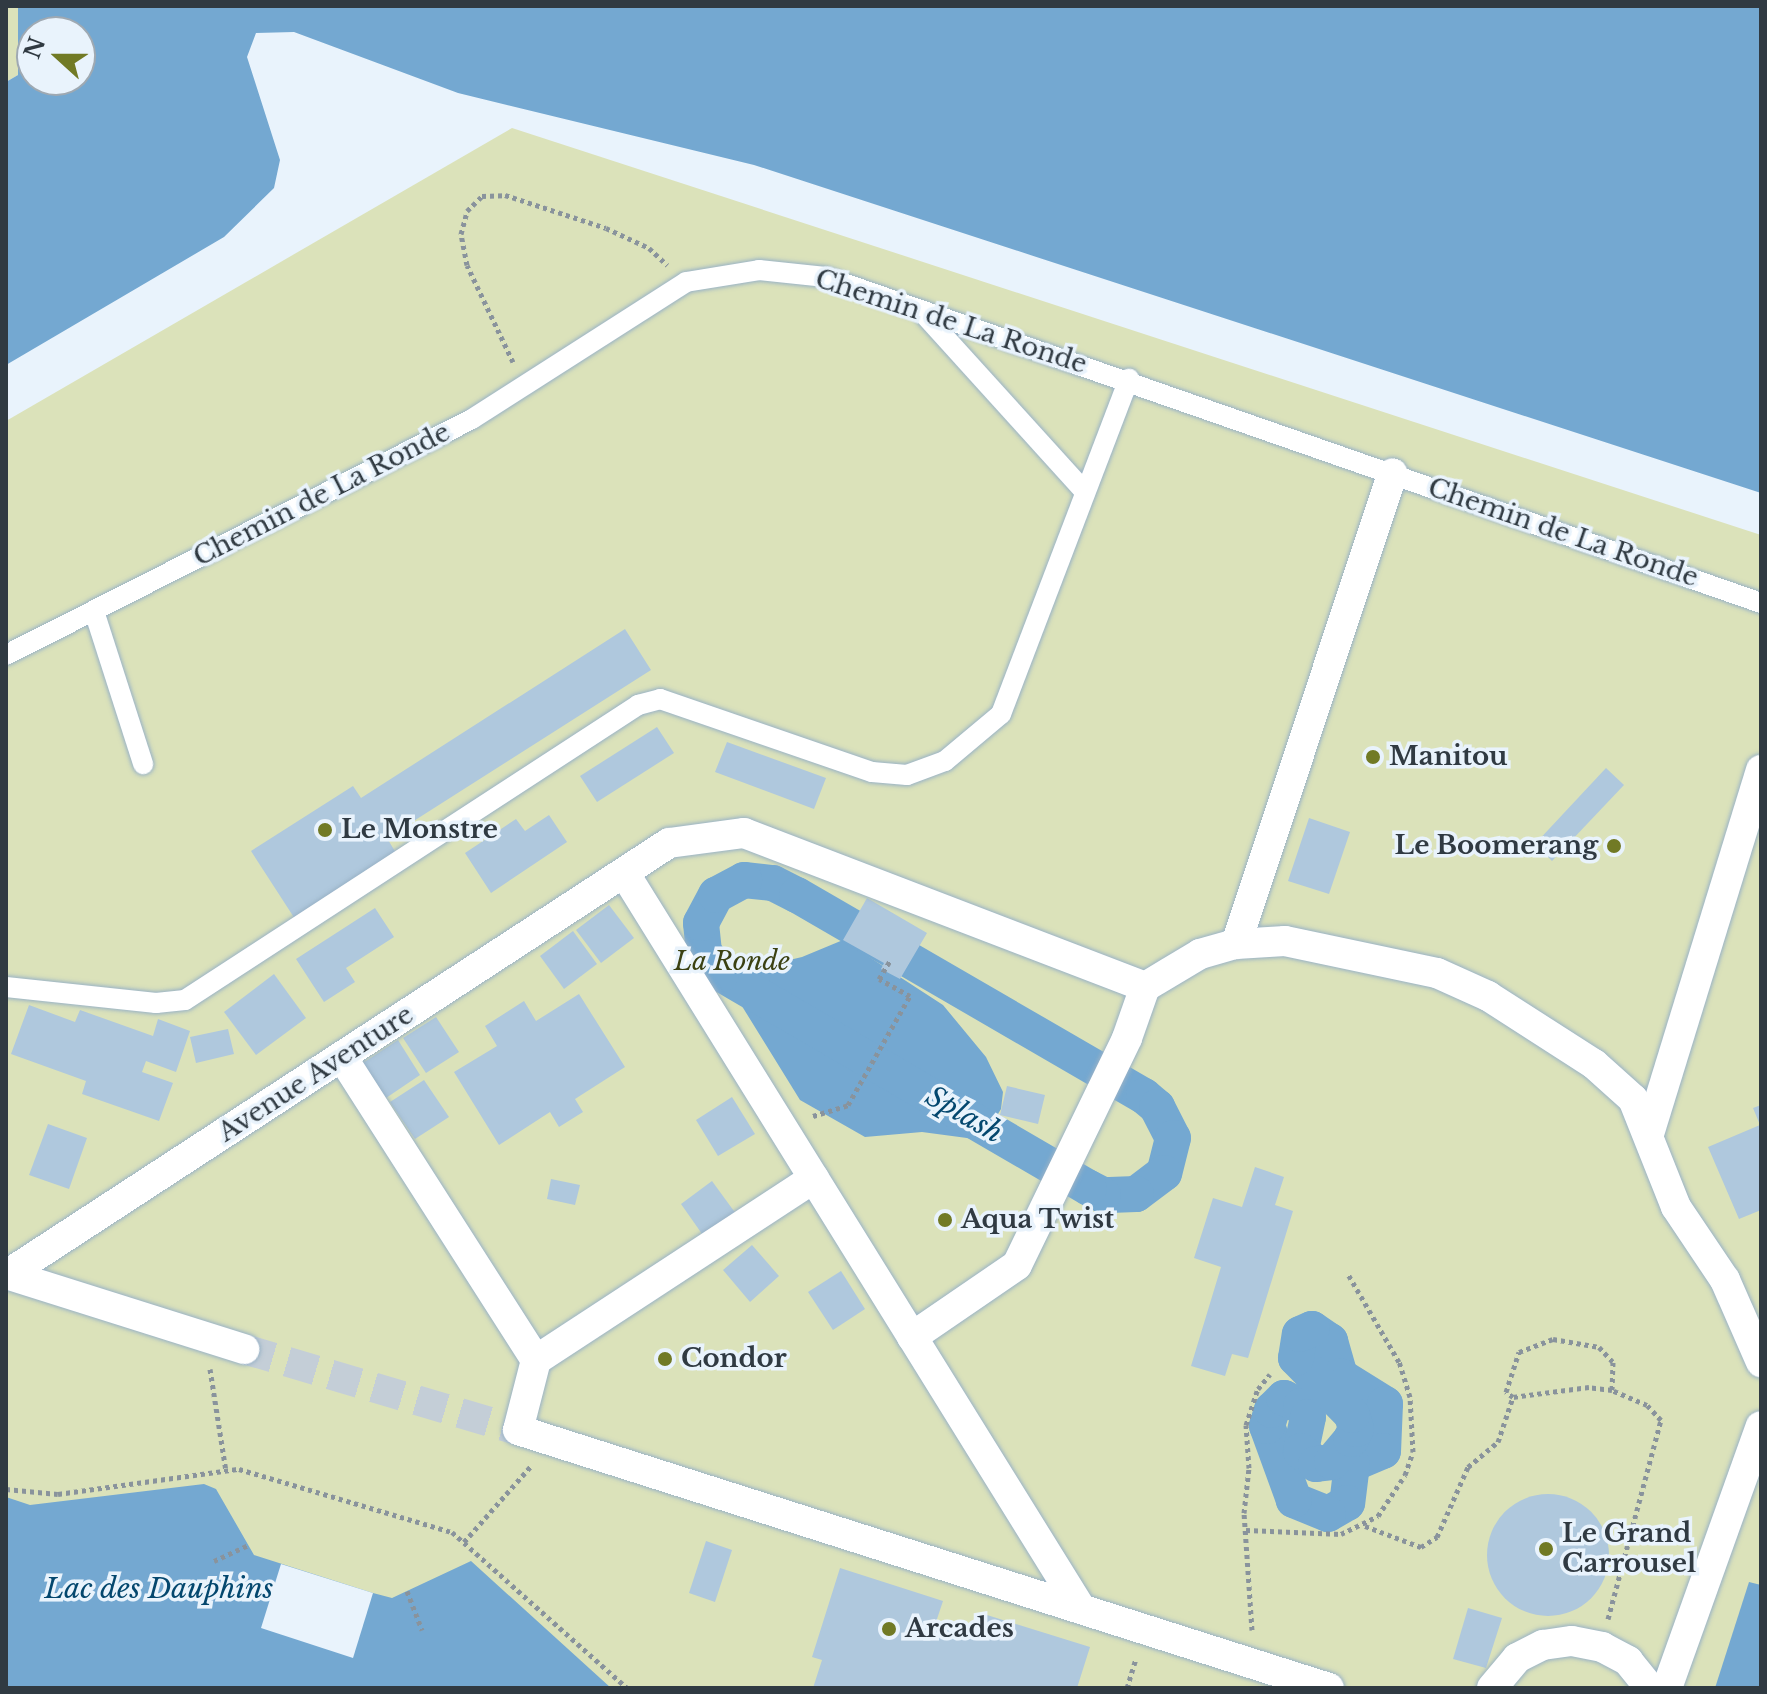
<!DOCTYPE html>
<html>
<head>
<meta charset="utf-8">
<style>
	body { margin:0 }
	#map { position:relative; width:1767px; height:1694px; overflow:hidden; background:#e9f3fc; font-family:"Libre Baskerville",serif }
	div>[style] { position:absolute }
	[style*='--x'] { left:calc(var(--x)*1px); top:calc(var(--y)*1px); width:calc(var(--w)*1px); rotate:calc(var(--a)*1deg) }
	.green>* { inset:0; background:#dbe2ba }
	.water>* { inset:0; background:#74a8d1 }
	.pier>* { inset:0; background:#e9f3fc }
	.canal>* { height:36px; margin:-18px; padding:0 18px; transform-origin:18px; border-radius:18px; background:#74a8d1 }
	.building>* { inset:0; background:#afc8dd }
	.round { border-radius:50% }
	.pedestrian-tunnel>* { height:30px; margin-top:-15px; transform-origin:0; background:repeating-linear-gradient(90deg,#c4ced7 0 30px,transparent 0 45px) }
	.path>* { height:5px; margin-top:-2.5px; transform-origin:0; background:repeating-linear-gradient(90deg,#89939c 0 4px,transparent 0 8px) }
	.roads { filter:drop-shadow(0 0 2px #99b2c6) drop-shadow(0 0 2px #99b2c6) }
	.service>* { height:20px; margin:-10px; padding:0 10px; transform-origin:10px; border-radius:10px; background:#fff }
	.pedestrian>* { height:30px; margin:-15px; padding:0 15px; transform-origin:15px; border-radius:15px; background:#fff }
	.dots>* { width:22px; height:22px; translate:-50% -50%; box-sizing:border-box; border:4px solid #e9f3fc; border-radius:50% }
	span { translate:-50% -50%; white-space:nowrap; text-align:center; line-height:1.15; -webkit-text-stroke:7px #e9f3fc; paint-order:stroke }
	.street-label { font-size:26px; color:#303a42 }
	.poi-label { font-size:26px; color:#303a42; font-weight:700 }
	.left { translate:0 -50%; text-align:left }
	.right { translate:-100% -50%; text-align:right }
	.park-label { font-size:26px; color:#3b4112; font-style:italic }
	.water-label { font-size:28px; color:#04476e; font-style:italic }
	.frame { position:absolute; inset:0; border:8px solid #303a42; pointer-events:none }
	.north { position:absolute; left:16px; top:16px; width:80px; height:80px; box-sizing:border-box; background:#e9f3fc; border:2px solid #9fa9b2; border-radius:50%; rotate:291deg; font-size:22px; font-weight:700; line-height:32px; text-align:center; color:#303a42 }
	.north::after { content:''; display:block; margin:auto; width:28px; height:36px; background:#717a25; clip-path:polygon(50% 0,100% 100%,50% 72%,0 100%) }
</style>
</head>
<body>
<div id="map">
	<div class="green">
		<div style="clip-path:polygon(6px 6px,18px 6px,20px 41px,18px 75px,6px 82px)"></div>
		<div style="clip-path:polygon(512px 128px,1761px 535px,1761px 1688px,6px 1688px,6px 421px)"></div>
	</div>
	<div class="water">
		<div style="clip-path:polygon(evenodd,18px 6px,1761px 6px,1761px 493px,754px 165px,458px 93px,294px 32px,256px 33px,247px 57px,280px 160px,274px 188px,224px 237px,6px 365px,6px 82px,18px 75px,18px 6px,32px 32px,80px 32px,80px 80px,32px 80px,32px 32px)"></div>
		<div style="clip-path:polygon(843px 940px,943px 1005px,986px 1057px,1003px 1092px,1001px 1109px,982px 1140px,922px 1132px,865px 1137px,800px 1100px,732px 990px,743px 971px,802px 957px)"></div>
		<div style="clip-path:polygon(204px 1484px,216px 1489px,254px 1555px,373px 1593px,392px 1598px,471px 1561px,611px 1688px,6px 1688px,6px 1497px,30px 1505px)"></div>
		<div style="clip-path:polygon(1749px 1582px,1761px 1585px,1761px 1688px,1715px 1688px)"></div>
	</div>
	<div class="pier">
		<div style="clip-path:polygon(281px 1564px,373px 1593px,353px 1658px,261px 1628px)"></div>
	</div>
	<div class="canal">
		<div style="--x:744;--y:880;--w:29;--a:6"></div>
		<div style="--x:773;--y:883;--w:27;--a:27"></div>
		<div style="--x:797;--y:895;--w:401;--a:30.1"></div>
		<div style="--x:1144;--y:1096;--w:17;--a:40"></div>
		<div style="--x:1157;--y:1107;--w:35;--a:63"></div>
		<div style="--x:1173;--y:1138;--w:36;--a:104"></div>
		<div style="--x:1164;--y:1173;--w:35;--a:143"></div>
		<div style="--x:1136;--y:1194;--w:33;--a:178"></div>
		<div style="--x:1103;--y:1195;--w:16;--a:-153"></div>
		<div style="--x:1089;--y:1188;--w:426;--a:-149.8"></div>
		<div style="--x:721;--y:974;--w:28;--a:-128"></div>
		<div style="--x:704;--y:952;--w:29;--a:-96"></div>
		<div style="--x:701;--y:923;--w:32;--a:-62"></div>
		<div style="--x:716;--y:895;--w:32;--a:-28"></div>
		<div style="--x:1312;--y:1329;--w:22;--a:34"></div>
		<div style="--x:1330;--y:1341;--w:36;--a:74"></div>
		<div style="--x:1340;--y:1376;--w:53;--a:31.9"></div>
		<div style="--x:1385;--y:1404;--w:47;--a:92.4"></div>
		<div style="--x:1383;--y:1451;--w:34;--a:157"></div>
		<div style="--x:1352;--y:1464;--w:39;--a:97"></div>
		<div style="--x:1347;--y:1503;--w:22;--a:150"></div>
		<div style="--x:1328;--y:1514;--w:37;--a:-158"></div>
		<div style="--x:1294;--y:1500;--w:79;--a:-110"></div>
		<div style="--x:1267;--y:1426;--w:17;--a:-73"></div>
		<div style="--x:1272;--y:1410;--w:17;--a:-45"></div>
		<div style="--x:1284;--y:1398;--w:19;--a:25"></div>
		<div style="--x:1301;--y:1406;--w:13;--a:58"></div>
		<div style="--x:1308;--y:1417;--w:35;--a:102"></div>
		<div style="--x:1301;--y:1451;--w:20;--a:41"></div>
		<div style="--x:1316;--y:1464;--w:16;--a:-7"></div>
		<div style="--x:1332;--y:1462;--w:30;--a:-50"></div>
		<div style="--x:1351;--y:1439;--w:11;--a:-63"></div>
		<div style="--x:1356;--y:1429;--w:15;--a:-106"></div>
		<div style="--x:1352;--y:1415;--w:80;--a:-134.5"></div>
		<div style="--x:1296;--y:1358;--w:24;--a:-81"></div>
		<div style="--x:1300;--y:1334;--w:13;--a:-23"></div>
	</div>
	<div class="building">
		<div style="clip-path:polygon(625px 629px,651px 670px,387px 838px,396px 853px,295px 919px,251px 851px,353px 786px,361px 798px)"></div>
		<div style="clip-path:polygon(657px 727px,674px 753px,597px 802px,580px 776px)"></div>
		<div style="clip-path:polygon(727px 742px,826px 778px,814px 809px,715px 772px)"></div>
		<div style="clip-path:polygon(1606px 768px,1624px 785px,1552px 861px,1535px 844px)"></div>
		<div style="clip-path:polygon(549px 815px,567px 842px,491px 893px,465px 853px,516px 819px,525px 831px)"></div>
		<div style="clip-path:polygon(1309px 818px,1350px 832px,1329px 894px,1288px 881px)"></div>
		<div style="clip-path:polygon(867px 898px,927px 933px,900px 979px,881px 969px,884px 963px,843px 940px)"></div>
		<div style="clip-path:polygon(609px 905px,634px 938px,601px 963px,576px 930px)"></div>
		<div style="clip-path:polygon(375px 908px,394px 937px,346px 968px,355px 982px,324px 1002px,296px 959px)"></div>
		<div style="clip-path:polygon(573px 931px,597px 964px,564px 989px,540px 956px)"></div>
		<div style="clip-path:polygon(274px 974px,306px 1018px,256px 1055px,224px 1012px)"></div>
		<div style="clip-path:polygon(579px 994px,625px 1067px,575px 1099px,583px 1112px,559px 1127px,550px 1112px,499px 1145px,454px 1072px,497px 1046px,485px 1026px,524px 1001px,536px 1021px)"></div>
		<div style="clip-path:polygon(29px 1005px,75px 1022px,80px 1010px,153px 1036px,158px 1019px,190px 1031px,176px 1072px,146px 1061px,142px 1072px,173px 1083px,159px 1121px,82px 1094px,86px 1081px,11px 1054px)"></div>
		<div style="clip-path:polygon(436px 1017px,459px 1052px,426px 1073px,403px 1038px)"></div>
		<div style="clip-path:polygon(228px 1029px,234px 1054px,196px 1063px,190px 1037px)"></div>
		<div style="clip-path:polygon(398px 1040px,420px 1075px,386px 1098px,363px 1063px)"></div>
		<div style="clip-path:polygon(424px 1080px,449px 1117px,415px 1139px,390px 1102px)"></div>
		<div style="clip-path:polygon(1007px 1086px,1045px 1095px,1038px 1124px,1000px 1115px)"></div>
		<div style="clip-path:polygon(732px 1097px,755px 1134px,718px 1156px,696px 1120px)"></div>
		<div style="clip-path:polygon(1761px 1105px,1761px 1210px,1739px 1219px,1708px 1147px,1760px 1125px,1753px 1108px)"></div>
		<div style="clip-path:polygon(48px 1124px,87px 1138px,69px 1189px,29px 1175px)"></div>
		<div style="clip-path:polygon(1255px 1167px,1284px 1177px,1275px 1205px,1293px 1211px,1248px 1358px,1232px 1354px,1225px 1376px,1191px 1366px,1221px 1267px,1194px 1258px,1213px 1198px,1242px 1207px)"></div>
		<div style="clip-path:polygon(551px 1179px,580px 1185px,575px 1205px,547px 1199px)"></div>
		<div style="clip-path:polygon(712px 1181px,739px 1218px,707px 1241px,681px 1204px)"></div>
		<div style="clip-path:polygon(752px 1245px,779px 1276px,750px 1302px,723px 1270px)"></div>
		<div style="clip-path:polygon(841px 1271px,865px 1309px,833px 1330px,808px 1292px)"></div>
		<div class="round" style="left:1487px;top:1494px;width:122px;height:122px"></div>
		<div style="clip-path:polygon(706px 1541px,732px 1550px,715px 1602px,689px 1593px)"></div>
		<div style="clip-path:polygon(840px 1568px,943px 1601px,936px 1622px,981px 1636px,987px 1615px,1090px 1647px,1077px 1688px,813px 1688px,822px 1660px,812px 1657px)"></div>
		<div style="clip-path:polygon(1468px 1608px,1502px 1618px,1486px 1668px,1453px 1659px)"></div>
	</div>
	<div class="pedestrian-tunnel">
		<div style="--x:244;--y:1349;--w:286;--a:16.5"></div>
	</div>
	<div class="path">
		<div style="--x:513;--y:362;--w:107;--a:-115.4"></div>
		<div style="--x:467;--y:265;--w:32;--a:-101"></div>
		<div style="--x:461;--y:234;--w:24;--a:-75"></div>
		<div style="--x:467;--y:211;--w:21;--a:-45"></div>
		<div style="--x:482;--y:196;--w:23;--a:-2"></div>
		<div style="--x:505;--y:195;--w:106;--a:18.1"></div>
		<div style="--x:606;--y:228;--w:47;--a:24.9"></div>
		<div style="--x:649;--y:248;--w:25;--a:43"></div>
		<div style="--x:813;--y:1116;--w:37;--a:-17"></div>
		<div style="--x:848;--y:1105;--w:125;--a:-60.4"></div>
		<div style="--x:910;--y:996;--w:35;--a:-151"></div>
		<div style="--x:879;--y:979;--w:21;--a:-59"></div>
		<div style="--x:210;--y:1369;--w:103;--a:81.1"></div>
		<div style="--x:6;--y:1489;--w:52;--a:5.5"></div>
		<div style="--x:58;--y:1494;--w:183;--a:-7.9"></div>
		<div style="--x:239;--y:1469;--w:222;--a:16.5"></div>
		<div style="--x:452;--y:1532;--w:234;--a:41.7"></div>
		<div style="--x:1365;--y:1526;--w:60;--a:20.6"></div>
		<div style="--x:1421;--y:1547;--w:19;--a:-32"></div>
		<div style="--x:1437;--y:1537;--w:77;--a:-66.1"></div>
		<div style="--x:1468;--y:1467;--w:39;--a:-40"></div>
		<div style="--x:1498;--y:1442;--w:47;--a:-71.6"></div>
		<div style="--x:1246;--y:1530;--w:95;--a:2.4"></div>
		<div style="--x:1341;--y:1534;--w:41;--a:-25.9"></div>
		<div style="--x:1378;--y:1516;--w:49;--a:-56.6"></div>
		<div style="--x:1405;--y:1475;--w:24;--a:-71"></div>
		<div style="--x:1413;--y:1452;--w:55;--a:-93.1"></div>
		<div style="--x:1410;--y:1397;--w:37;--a:-107"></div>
		<div style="--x:1399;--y:1362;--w:102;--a:-120.1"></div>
		<div style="--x:464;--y:1542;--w:101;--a:-48.6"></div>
		<div style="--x:214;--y:1561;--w:38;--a:-25"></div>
		<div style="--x:407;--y:1591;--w:42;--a:69"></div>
		<div style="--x:1608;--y:1619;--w:206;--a:-75.1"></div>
		<div style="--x:1661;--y:1420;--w:21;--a:-133"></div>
		<div style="--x:1647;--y:1405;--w:38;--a:-157"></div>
		<div style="--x:1612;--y:1390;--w:23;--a:-173"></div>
		<div style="--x:1589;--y:1387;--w:77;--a:172.5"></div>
		<div style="--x:1513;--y:1397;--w:9;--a:-144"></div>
		<div style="--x:1506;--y:1392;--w:42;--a:-72"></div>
		<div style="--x:1519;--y:1352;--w:36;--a:-21"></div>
		<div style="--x:1553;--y:1339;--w:47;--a:9.9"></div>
		<div style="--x:1599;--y:1347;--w:21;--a:47"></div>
		<div style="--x:1613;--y:1362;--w:28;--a:92"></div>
		<div style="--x:1252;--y:1630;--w:117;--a:-93.9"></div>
		<div style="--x:1244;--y:1513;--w:45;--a:-83.7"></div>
		<div style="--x:1249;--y:1468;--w:43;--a:-94"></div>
		<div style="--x:1246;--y:1425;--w:38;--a:-72"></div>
		<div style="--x:1258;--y:1389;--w:19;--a:-51"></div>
		<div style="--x:1127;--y:1688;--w:31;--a:-73"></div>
	</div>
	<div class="roads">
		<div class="service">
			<div style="--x:921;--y:311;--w:244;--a:47.8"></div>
			<div style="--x:94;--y:611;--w:161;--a:72.2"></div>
			<div style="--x:6;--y:655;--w:522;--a:-26.86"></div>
			<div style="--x:472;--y:419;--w:254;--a:-32.6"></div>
			<div style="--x:686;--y:282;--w:74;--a:-9.3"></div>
			<div style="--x:759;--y:270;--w:67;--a:6"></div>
			<div style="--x:826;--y:277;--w:990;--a:19.22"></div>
			<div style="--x:6;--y:987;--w:151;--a:6.1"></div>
			<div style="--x:156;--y:1003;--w:29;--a:-6"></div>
			<div style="--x:185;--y:1000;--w:541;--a:-33.07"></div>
			<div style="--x:638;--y:705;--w:23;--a:-15"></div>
			<div style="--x:660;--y:699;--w:224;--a:19"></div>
			<div style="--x:872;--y:772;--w:35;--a:5"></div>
			<div style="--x:907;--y:775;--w:40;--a:-20.2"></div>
			<div style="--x:945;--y:761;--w:73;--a:-40"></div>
			<div style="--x:1001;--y:714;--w:359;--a:-69.1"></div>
		</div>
		<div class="pedestrian">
			<div style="--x:625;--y:874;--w:865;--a:58.18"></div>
			<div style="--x:1236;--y:944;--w:496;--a:-71.6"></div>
			<div style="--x:342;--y:1057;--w:360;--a:57.4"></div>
			<div style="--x:536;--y:1360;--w:72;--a:104.4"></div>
			<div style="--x:518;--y:1430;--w:851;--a:17.65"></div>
			<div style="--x:1649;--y:1134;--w:381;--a:-72.9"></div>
			<div style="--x:6;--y:1274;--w:250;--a:17.5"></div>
			<div style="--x:8;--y:1274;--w:789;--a:-33.11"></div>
			<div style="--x:669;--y:843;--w:76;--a:-7.6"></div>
			<div style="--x:744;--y:833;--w:430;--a:21"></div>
			<div style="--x:1145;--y:987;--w:64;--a:-31"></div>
			<div style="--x:1200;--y:954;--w:37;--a:-16"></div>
			<div style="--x:1236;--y:944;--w:49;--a:-3.5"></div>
			<div style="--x:1285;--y:941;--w:155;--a:11.9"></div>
			<div style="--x:1437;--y:973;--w:56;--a:24.3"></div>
			<div style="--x:1488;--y:996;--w:126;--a:32.7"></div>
			<div style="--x:1594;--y:1064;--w:52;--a:41.9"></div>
			<div style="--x:1633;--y:1099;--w:116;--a:68.3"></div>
			<div style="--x:1676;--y:1207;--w:88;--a:56.1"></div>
			<div style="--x:1725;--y:1280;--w:90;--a:66.3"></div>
			<div style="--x:912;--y:1337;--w:127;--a:-34.4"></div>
			<div style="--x:1017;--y:1265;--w:252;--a:-64.1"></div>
			<div style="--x:1127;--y:1038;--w:54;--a:-70.6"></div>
			<div style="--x:536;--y:1360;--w:332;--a:-33.2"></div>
			<div style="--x:1492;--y:1688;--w:39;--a:-50"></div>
			<div style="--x:1517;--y:1658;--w:29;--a:-27"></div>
			<div style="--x:1543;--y:1645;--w:29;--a:-8"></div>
			<div style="--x:1572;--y:1641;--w:31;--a:11"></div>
			<div style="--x:1602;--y:1647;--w:30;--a:28"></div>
			<div style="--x:1628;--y:1661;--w:35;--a:51"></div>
			<div style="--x:1667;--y:1688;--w:278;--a:-70.3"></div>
		</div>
	</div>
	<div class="dots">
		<div style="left:1373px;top:757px;background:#717a25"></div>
		<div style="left:325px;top:830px;background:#717a25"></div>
		<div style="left:1614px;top:846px;background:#717a25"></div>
		<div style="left:945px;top:1220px;background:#717a25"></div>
		<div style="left:665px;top:1359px;background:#717a25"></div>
		<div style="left:1546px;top:1549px;background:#717a25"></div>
		<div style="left:889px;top:1629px;background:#717a25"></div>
	</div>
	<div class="street-label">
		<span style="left:951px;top:322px;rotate:18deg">Chemin de La Ronde</span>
		<span style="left:322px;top:495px;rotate:-27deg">Chemin de La Ronde</span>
		<span style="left:1563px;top:533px;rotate:19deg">Chemin de La Ronde</span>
		<span style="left:316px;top:1074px;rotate:-33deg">Avenue Aventure</span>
	</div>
	<div class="poi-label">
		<span class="left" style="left:1389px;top:757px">Manitou</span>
		<span class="left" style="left:341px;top:830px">Le Monstre</span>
		<span class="right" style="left:1598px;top:846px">Le Boomerang</span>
		<span class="left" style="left:961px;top:1220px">Aqua Twist</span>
		<span class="left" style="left:681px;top:1359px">Condor</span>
		<span class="left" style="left:1562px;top:1549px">Le Grand<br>Carrousel</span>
		<span class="left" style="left:905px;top:1629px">Arcades</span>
	</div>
	<div class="park-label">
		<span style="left:732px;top:962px">La Ronde</span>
	</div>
	<div class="water-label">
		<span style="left:964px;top:1115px;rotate:30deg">Splash</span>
		<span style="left:159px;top:1589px">Lac des Dauphins</span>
	</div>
	<div class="frame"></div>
	<div class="north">N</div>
</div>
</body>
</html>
